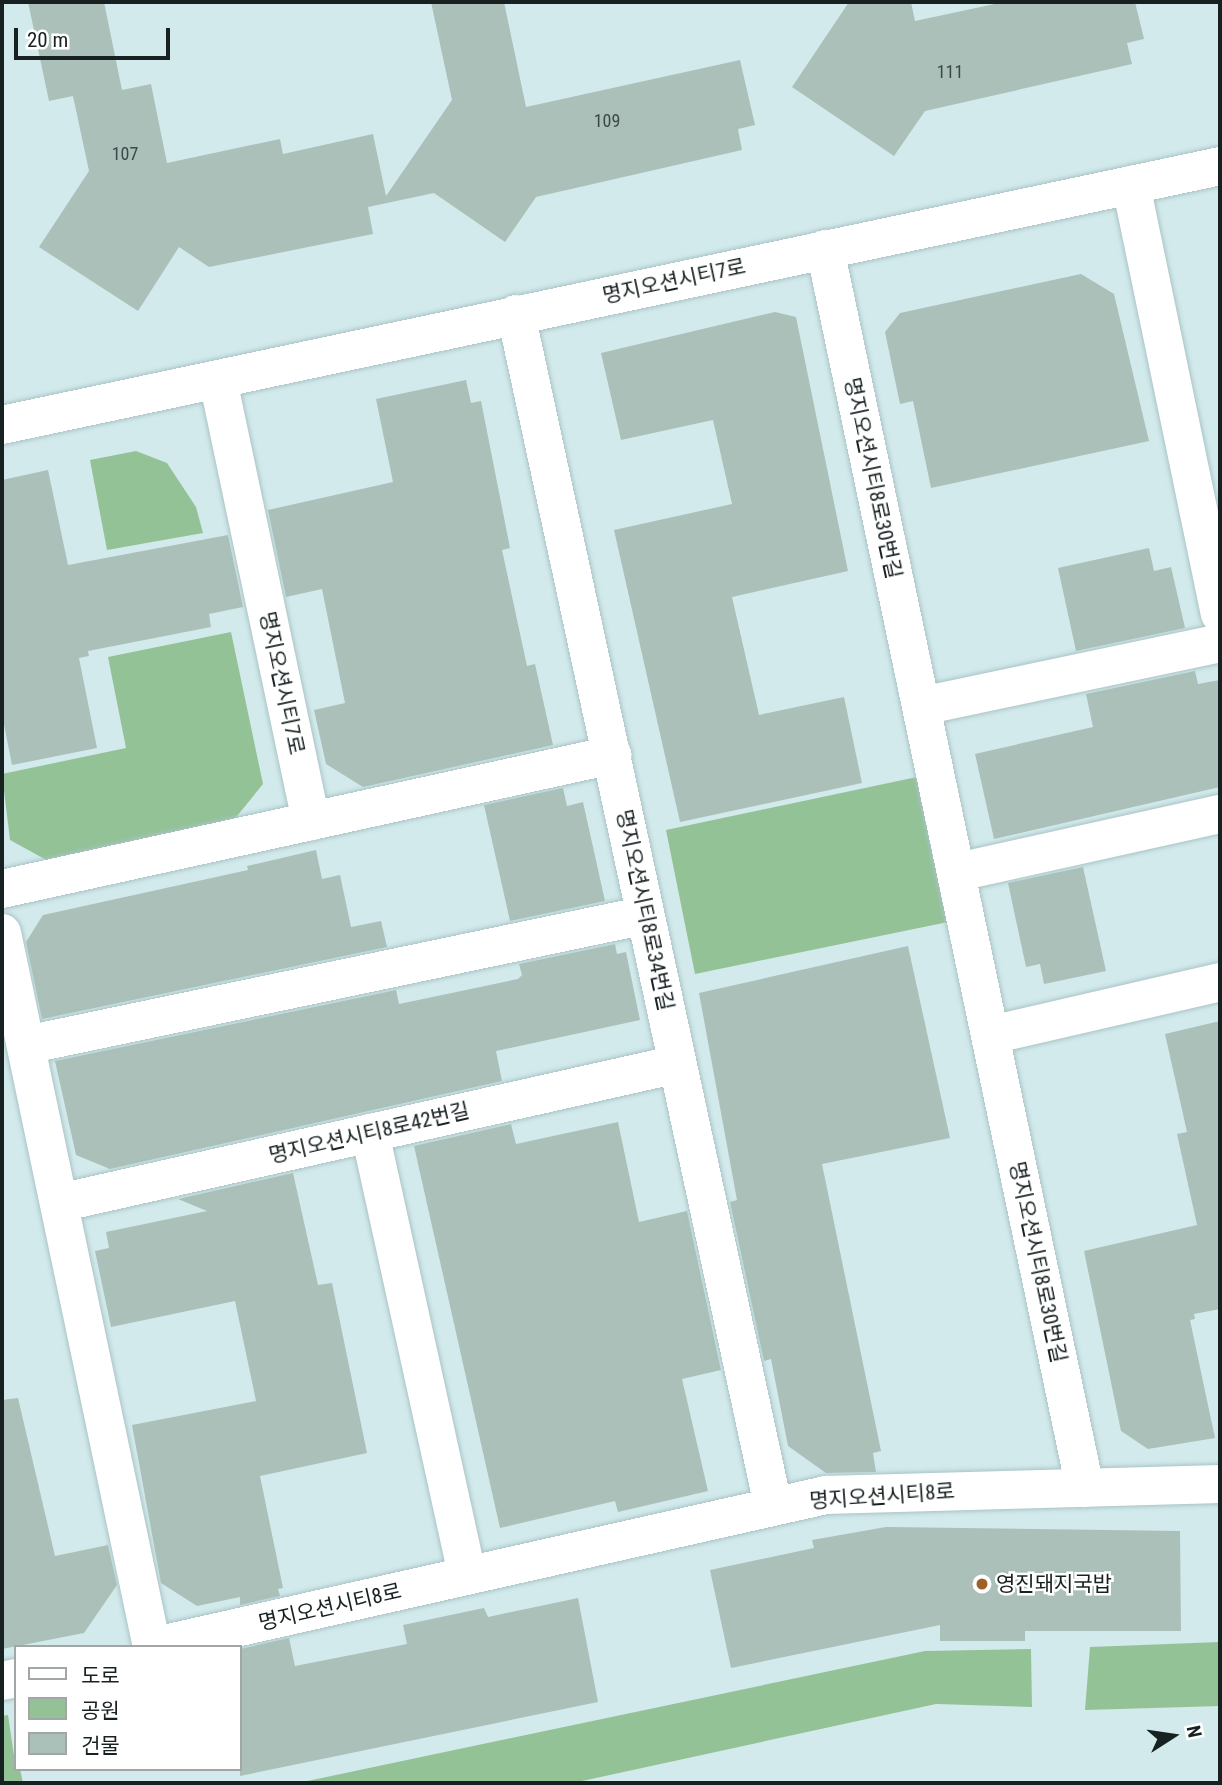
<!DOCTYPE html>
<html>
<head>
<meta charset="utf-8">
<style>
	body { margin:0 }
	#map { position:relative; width:1222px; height:1785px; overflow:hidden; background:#d2eaec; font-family:"Roboto Condensed","Noto Sans KR",sans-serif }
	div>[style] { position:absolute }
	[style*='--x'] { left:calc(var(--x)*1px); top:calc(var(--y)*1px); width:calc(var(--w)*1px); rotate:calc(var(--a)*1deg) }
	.green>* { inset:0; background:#93c297 }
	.building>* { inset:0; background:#aac0b9 }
	.roads { filter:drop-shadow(0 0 2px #abc3c5) drop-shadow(0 0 2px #abc3c5) }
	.minor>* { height:38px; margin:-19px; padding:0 19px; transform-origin:19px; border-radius:19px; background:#fff }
	.dots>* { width:19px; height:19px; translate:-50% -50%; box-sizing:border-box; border:4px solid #fff; border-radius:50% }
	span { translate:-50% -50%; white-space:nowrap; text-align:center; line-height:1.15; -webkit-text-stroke:5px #fff; paint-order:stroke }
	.number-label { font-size:18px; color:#3c4948 }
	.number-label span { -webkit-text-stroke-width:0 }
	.street-label { font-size:21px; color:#182122 }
	.poi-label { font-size:21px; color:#182122 }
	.left { translate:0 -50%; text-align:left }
	.frame { position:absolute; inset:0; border:4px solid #182122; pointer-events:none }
	.legend { position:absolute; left:14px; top:1645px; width:228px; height:126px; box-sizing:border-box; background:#fff; border:2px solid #a3a6a7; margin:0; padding:9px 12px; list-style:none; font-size:21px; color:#182122 }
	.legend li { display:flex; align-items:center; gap:14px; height:35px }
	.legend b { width:35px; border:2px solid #a3a6a7 }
	.north { position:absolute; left:1138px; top:1701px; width:70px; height:70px; -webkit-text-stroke:5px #fff; paint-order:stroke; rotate:78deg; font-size:19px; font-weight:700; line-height:28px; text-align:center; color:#182122 }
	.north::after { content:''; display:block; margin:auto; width:24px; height:32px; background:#182122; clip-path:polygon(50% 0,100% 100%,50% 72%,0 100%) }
	.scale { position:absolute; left:14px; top:28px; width:156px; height:32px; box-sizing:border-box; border:4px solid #182122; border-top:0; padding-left:9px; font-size:21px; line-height:24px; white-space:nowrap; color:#182122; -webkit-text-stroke:5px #fff; paint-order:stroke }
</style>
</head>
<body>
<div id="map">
	<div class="green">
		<div style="clip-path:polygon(136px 451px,167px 463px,196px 507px,203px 533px,107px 550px,90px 460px)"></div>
		<div style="clip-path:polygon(231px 632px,263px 784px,233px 821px,50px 862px,10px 840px,2px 774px,126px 748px,108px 657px)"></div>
		<div style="clip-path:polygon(917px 777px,948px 922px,695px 974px,666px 830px)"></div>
		<div style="clip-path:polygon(1220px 1642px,1220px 1706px,1085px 1710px,1090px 1647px)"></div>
		<div style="clip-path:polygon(1031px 1649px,1032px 1707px,936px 1704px,573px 1783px,298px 1783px,925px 1651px)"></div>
		<div style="clip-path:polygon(8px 1715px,16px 1769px,20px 1769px,23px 1783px,2px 1783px,2px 1716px)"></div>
	</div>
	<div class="building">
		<div style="clip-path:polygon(28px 2px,104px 2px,122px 90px,151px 84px,167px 163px,280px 139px,283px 154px,373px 134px,386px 196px,452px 100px,431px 2px,504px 2px,526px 107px,740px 60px,755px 125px,738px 129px,742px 150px,536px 197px,505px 242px,434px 193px,368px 207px,373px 234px,209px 267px,179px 247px,138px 311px,39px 247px,89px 171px,73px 96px,49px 101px)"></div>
		<div style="clip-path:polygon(849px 2px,911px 2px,915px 21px,1004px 2px,1135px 2px,1144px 39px,1127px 43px,1132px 64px,925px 111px,894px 156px,792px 87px)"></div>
		<div style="clip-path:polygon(1081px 274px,1114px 294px,1149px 441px,931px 488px,913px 401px,900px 404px,885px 332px,900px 313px)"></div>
		<div style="clip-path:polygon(775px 312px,796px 317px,848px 571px,732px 597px,759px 715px,844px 697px,862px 783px,680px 822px,614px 530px,732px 504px,713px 420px,621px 440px,601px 353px)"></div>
		<div style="clip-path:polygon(466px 380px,471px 403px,481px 401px,510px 548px,502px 550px,527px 666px,535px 664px,553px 745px,363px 787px,326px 764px,314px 710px,345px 703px,322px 589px,286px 597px,268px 510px,393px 482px,376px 399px)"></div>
		<div style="clip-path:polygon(48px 470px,68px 565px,228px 535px,243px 607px,209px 614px,211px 627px,88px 651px,89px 656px,79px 658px,97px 748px,12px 765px,2px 714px,2px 480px)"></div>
		<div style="clip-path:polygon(1149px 548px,1154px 571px,1171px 567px,1185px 628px,1076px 651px,1058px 568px)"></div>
		<div style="clip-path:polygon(1195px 671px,1198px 684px,1220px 680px,1220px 787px,994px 839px,975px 754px,1093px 727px,1086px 694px)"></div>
		<div style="clip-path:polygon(563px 788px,567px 806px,583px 802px,605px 901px,510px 921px,484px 805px)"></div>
		<div style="clip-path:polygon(316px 850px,322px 879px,340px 875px,351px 927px,381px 921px,387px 947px,42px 1019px,26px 942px,43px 915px,248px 870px,247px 866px)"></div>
		<div style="clip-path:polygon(1083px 867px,1106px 971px,1044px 984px,1040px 964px,1026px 967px,1008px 883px)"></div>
		<div style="clip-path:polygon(615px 944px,617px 954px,626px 952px,640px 1020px,496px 1051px,502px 1081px,110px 1169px,76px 1155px,55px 1061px,396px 990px,399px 1004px,518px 979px,522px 975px,519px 964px)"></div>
		<div style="clip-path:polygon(908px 946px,950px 1138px,822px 1164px,881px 1451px,873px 1453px,876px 1472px,826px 1473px,788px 1446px,771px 1359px,764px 1361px,730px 1202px,737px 1200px,699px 993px)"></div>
		<div style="clip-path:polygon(1220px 1021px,1220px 1309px,1194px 1314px,1195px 1319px,1190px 1320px,1215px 1438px,1148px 1449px,1121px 1431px,1084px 1251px,1197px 1225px,1177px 1134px,1187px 1132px,1165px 1034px)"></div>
		<div style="clip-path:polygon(618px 1122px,639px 1222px,687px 1211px,721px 1370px,682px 1379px,708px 1491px,618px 1512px,615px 1501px,500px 1528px,414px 1146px,511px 1124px,516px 1144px)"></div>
		<div style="clip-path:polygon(293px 1173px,318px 1285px,332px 1283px,367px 1453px,260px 1476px,283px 1588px,278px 1589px,280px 1596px,240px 1605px,240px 1597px,197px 1606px,161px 1583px,132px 1425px,256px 1401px,235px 1301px,111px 1327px,95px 1251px,109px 1248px,106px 1232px,207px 1211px,178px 1199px)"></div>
		<div style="clip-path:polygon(18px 1398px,55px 1556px,108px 1545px,117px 1585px,84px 1633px,2px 1649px,2px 1400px)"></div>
		<div style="clip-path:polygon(886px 1527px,1180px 1531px,1181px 1631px,1025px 1631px,1025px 1641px,940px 1641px,940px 1625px,731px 1668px,710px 1570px,814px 1548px,812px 1540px)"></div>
		<div style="clip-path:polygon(578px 1598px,598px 1702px,240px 1776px,240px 1649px,289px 1638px,295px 1666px,407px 1644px,403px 1625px,484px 1608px,488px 1617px)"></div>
	</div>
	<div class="roads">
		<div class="minor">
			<div style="--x:1131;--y:185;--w:438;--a:78.3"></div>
			<div style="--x:825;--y:249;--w:1266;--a:78.15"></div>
			<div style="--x:516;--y:314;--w:1219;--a:77.83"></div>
			<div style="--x:218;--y:380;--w:451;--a:78.1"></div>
			<div style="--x:2;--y:425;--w:1245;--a:-12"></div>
			<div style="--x:922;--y:706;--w:305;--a:-11.9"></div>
			<div style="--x:958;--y:872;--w:268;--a:-12.5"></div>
			<div style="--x:2;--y:889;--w:625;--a:-12.39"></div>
			<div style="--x:2;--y:933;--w:730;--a:78.14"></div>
			<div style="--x:991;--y:1035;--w:235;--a:-13"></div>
			<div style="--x:26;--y:1045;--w:633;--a:-11.84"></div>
			<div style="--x:370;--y:1133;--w:453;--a:77.6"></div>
			<div style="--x:59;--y:1203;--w:634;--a:-12.66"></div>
			<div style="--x:151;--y:1647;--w:692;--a:-12.69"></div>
			<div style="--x:826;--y:1495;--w:394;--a:-1.6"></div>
			<div style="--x:2;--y:1681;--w:14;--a:-12"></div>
		</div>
	</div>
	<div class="dots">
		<div style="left:982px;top:1584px;background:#9e6125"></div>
	</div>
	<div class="number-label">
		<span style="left:950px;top:72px">111</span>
		<span style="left:607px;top:121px">109</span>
		<span style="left:125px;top:154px">107</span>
	</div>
	<div class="street-label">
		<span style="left:674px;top:281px;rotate:-12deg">명지오션시티7로</span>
		<span style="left:873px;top:478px;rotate:78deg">명지오션시티8로30번길</span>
		<span style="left:282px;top:683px;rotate:78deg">명지오션시티7로</span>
		<span style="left:645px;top:910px;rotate:78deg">명지오션시티8로34번길</span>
		<span style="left:369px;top:1133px;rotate:-13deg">명지오션시티8로42번길</span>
		<span style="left:1038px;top:1262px;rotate:78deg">명지오션시티8로30번길</span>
		<span style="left:882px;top:1496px;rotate:-4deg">명지오션시티8로</span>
		<span style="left:330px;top:1607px;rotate:-13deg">명지오션시티8로</span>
	</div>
	<div class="poi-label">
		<span class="left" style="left:996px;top:1584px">영진돼지국밥</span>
	</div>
	<div class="frame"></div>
	<ul class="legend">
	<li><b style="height:9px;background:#fff"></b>도로</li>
	<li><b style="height:19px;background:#93c297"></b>공원</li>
	<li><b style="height:19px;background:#aac0b9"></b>건물</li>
	</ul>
	<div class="north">N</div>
	<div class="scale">20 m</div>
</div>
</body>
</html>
